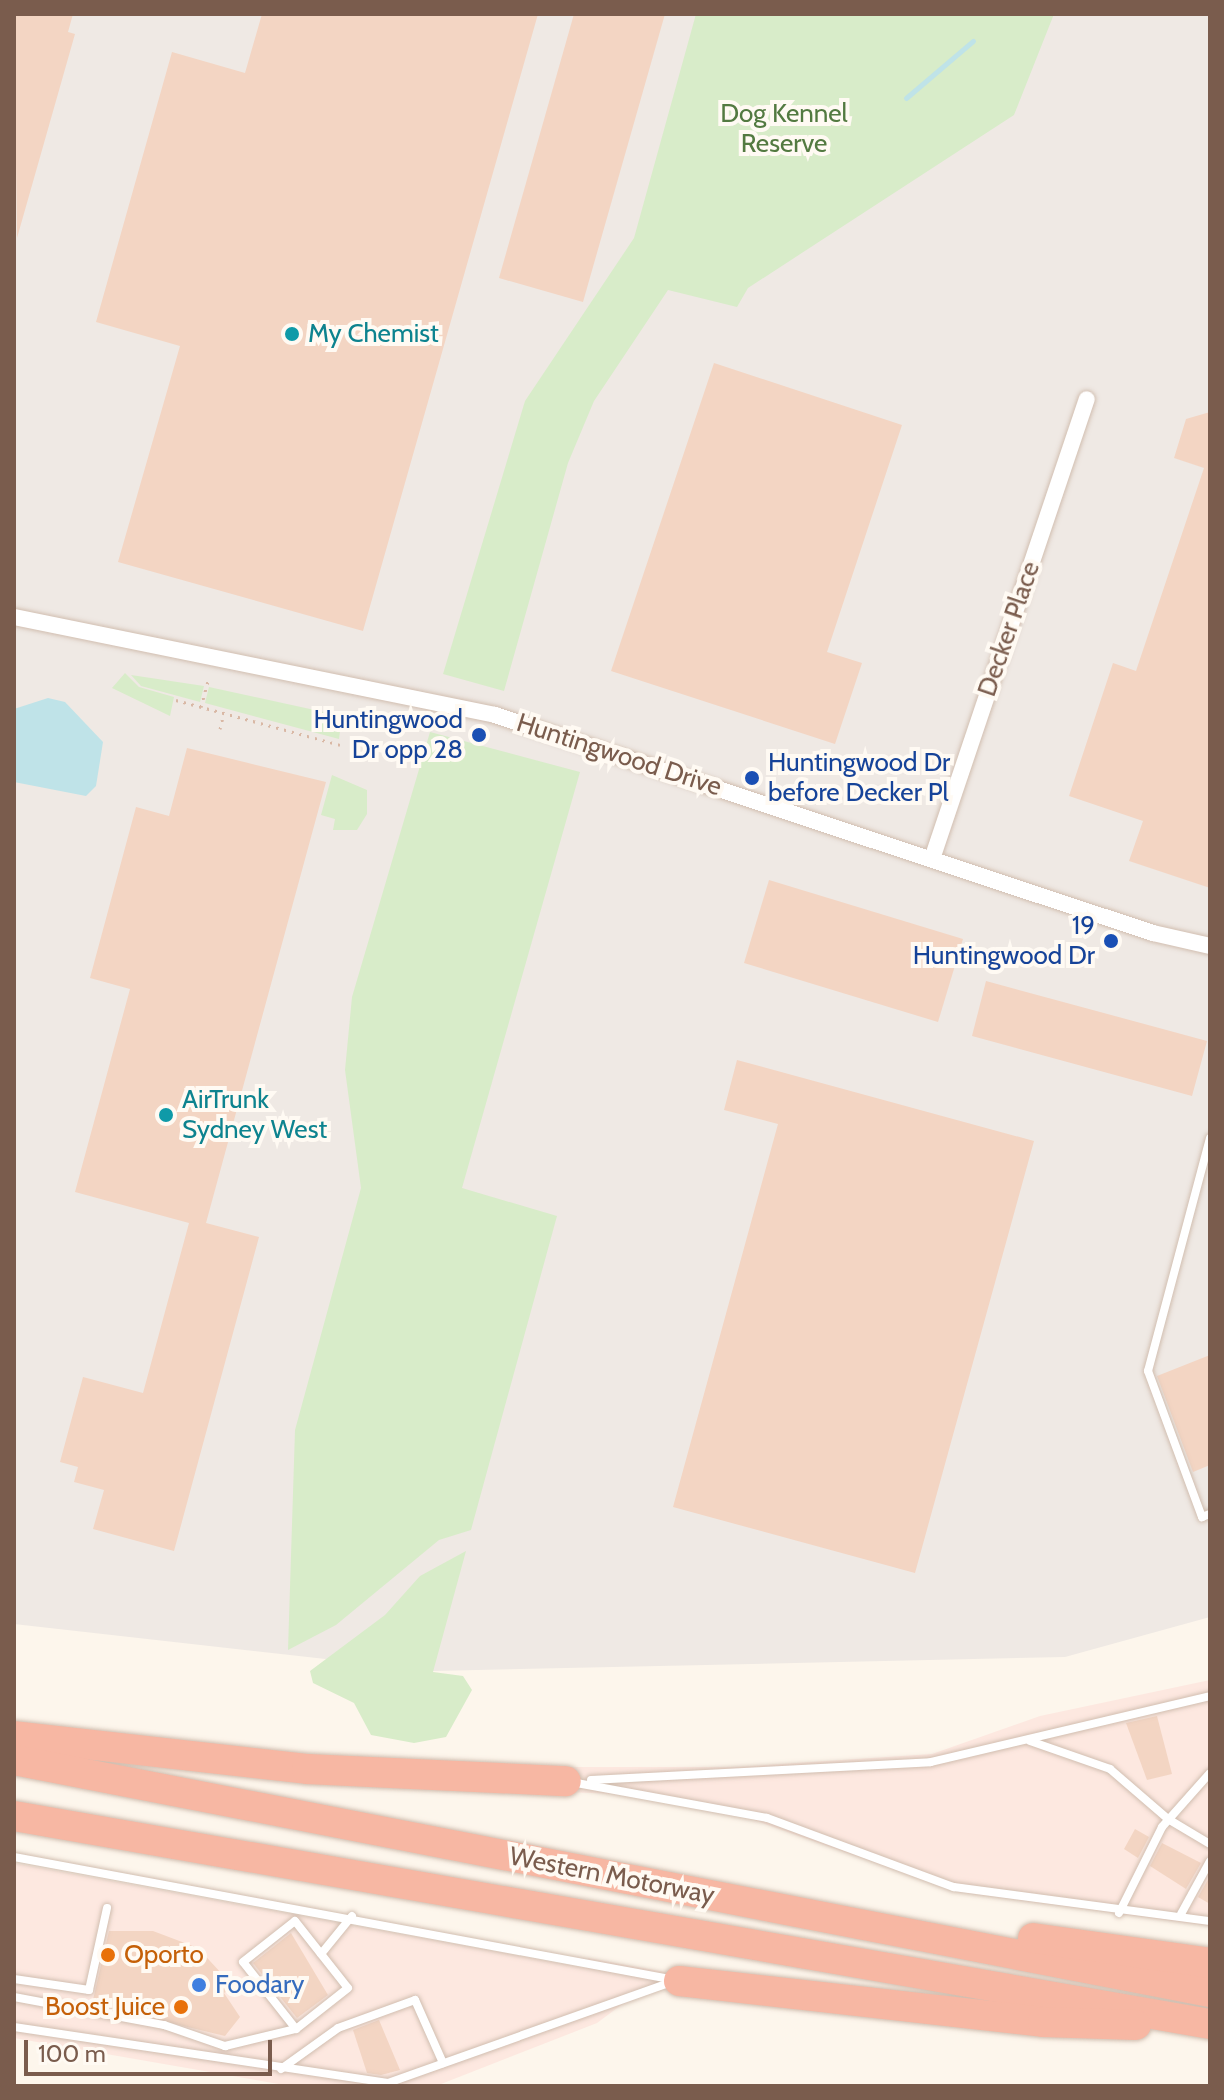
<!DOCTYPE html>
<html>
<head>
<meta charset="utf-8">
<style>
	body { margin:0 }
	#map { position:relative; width:1224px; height:2100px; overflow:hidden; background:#fdf6ec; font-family:Cabin,sans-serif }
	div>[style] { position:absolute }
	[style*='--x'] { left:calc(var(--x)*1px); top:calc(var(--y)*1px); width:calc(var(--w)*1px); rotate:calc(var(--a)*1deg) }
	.commercial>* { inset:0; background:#fde8e0 }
	.industrial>* { inset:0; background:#efe9e4 }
	.green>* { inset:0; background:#d8ecc9 }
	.water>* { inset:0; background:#bfe3e8 }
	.stream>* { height:5px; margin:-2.5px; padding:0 2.5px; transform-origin:2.5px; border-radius:2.5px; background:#bfe3e8 }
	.building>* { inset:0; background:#f3d5c3 }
	.path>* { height:3px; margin-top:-1.5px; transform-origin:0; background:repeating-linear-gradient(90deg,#d9b8a5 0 2px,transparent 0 8px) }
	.roads { filter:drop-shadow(0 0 2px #d1beb0) drop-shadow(0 0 2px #d1beb0) }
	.lane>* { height:8px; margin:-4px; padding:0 4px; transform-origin:4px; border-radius:4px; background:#fff }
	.street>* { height:16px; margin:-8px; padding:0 8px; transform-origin:8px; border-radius:8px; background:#fff }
	.highway>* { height:30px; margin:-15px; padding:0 15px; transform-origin:15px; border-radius:15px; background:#f7b7a3 }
	.dots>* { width:22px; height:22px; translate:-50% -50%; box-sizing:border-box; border:4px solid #fffaf3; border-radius:50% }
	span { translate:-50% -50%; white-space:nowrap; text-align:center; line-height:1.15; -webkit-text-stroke:8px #fffaf3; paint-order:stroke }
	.park-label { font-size:26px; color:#537a41 }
	.culture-label { font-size:26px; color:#0d838f }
	.left { translate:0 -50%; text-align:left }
	.street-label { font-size:26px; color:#7a5c4d }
	.transit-label { font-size:26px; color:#164399 }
	.right { translate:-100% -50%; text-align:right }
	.food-label { font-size:26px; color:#c56008 }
	.shop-label { font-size:26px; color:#366cbe }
	.frame { position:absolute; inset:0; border:16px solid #7a5c4d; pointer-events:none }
	.scale { position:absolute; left:24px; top:2040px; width:248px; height:36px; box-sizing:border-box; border:4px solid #7a5c4d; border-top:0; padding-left:10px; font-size:24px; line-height:28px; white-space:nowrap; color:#7a5c4d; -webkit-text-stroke:6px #fffaf3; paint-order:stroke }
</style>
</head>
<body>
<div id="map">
	<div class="commercial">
		<div style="clip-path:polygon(1210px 1680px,1210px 1926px,958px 1892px,751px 1819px,617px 1794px,565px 1792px,566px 1767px,737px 1767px,932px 1754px,1040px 1716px)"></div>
		<div style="clip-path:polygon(14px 1863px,586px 1968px,588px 1958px,682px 1975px,632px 1997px,597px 2023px,436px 2086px,290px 2086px,14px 2038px)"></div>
	</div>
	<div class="industrial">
		<div style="clip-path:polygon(14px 14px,1210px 14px,1210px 1617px,1065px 1657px,433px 1671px,14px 1624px)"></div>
	</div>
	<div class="green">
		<div style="clip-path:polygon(696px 14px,1054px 14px,1014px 115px,748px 288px,737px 307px,668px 290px,594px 401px,568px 463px,504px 691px,443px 674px,525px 401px,634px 238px)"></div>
		<div style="clip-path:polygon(125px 673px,139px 687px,174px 697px,170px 716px,112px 688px)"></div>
		<div style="clip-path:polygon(131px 675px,204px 686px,200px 702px,141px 686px)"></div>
		<div style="clip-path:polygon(209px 687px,342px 716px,339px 739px,205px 703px)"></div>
		<div style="clip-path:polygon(430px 732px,580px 772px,462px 1188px,557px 1216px,471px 1530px,439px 1540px,336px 1625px,288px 1650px,295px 1430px,361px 1188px,345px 1070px,352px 997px)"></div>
		<div style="clip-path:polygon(332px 775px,367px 790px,367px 814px,357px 830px,333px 830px,335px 819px,321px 815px)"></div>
		<div style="clip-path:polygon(466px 1551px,433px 1672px,463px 1676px,472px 1690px,446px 1737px,414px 1743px,371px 1735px,354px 1703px,313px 1683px,310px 1671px,385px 1615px,420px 1576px)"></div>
	</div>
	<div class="water">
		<div style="clip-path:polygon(48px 698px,65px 702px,103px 742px,96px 786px,86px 796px,14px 782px,14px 709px)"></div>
	</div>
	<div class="stream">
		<div style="--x:906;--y:98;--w:88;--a:-40.4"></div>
	</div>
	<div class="building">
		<div style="clip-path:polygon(14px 14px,73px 14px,68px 32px,75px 34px,17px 238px)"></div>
		<div style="clip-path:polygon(262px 14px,538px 14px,363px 631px,118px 562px,180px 346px,96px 322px,172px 52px,245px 73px)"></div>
		<div style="clip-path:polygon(574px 14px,665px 14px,583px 302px,499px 278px)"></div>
		<div style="clip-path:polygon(714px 363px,902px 425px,827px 652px,862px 663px,835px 744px,611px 671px)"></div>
		<div style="clip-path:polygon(1210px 412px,1210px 888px,1129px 861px,1143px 821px,1069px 796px,1113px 663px,1136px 671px,1204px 468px,1174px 458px,1186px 419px)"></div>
		<div style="clip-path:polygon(187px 748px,326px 782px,206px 1223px,259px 1237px,174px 1551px,93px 1529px,104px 1490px,74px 1482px,78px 1467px,60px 1462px,83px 1377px,143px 1393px,189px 1223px,75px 1192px,130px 989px,90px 978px,136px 807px,169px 816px)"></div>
		<div style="clip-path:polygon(769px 880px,963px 939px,938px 1022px,744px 963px)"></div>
		<div style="clip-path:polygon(986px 981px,1207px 1041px,1192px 1096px,972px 1036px)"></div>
		<div style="clip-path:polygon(737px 1060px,1034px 1141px,915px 1573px,673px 1507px,778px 1124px,724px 1110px)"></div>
		<div style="clip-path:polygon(1210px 1355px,1210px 1465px,1193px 1472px,1157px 1376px)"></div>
		<div style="clip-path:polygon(1157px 1716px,1172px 1774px,1147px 1780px,1126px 1723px)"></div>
		<div style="clip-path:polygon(1135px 1829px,1149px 1837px,1138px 1858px,1124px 1849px)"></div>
		<div style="clip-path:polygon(1162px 1843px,1201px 1863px,1186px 1889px,1150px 1866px)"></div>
		<div style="clip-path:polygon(1210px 1876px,1210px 1904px,1198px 1897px)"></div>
		<div style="clip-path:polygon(109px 1931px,153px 1931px,198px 1948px,234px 1987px,224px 1993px,240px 2017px,225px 2036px,92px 2004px)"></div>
		<div style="clip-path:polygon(291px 1933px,328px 1995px,297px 2018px,253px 1963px)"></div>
		<div style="clip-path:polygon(379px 2020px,400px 2070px,381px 2075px,367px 2073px,353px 2030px)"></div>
	</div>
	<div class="path">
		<div style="--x:176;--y:700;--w:170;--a:15.3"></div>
		<div style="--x:201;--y:707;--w:27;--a:-75"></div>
		<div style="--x:220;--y:729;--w:16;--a:-76"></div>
	</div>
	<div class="roads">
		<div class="lane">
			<div style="--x:1210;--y:1138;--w:241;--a:104.9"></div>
			<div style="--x:1148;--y:1371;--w:156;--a:69.7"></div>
			<div style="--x:1202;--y:1517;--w:9;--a:-21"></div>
			<div style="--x:1030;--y:1741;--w:85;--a:19.3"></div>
			<div style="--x:1110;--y:1769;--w:77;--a:40.8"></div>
			<div style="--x:1168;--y:1819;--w:49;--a:30.8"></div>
			<div style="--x:591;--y:1780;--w:340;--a:-3"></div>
			<div style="--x:931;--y:1762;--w:287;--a:-13.3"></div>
			<div style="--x:571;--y:1782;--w:199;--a:10.4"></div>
			<div style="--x:767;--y:1818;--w:199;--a:20.3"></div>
			<div style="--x:954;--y:1887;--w:258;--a:7.6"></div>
			<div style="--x:14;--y:1857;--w:667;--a:10.54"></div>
			<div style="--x:1119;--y:1913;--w:96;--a:-63.4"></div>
			<div style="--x:1162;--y:1827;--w:72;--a:-48.4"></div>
			<div style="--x:1181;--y:1914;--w:60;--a:-61.3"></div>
			<div style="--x:295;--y:1921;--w:85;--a:51.7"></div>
			<div style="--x:348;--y:1988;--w:66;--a:141.7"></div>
			<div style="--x:296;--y:2029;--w:85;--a:-128.3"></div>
			<div style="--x:243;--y:1962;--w:66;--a:-38.3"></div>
			<div style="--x:321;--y:1954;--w:49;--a:-50.8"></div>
			<div style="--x:14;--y:1979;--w:76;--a:8.3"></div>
			<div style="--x:89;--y:1990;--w:84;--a:-77.6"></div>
			<div style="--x:14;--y:1997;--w:153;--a:10.6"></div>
			<div style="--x:164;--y:2025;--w:65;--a:19"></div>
			<div style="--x:225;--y:2046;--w:73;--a:-13.5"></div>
			<div style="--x:14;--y:2027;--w:378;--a:8.5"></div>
			<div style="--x:388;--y:2083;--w:304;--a:-19.6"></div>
			<div style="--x:281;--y:2069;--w:70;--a:-35.7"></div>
			<div style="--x:338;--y:2028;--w:82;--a:-20"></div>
			<div style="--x:415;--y:2000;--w:69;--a:66"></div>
		</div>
		<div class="street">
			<div style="--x:14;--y:617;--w:491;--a:11.5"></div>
			<div style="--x:495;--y:715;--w:693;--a:18.33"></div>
			<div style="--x:1153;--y:933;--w:58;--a:12.8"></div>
			<div style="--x:932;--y:859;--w:485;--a:-71.4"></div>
		</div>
		<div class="highway">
			<div style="--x:14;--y:1736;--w:295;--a:6.4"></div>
			<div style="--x:307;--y:1769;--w:259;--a:2.7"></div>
			<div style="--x:14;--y:1760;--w:1218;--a:10.98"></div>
			<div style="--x:14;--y:1816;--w:1214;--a:9.87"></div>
			<div style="--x:1033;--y:1938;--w:179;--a:8"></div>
			<div style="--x:679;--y:1981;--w:366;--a:6.4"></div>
			<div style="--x:1043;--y:2022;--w:93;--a:1.8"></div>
		</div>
	</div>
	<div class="dots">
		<div style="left:292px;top:334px;background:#0f9aa8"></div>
		<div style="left:479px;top:735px;background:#1a4fb4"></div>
		<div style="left:752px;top:778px;background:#1a4fb4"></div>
		<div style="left:1111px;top:941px;background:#1a4fb4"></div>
		<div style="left:166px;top:1115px;background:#0f9aa8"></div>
		<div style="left:108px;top:1955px;background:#e8710a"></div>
		<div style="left:199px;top:1985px;background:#3f7fe0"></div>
		<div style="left:181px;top:2007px;background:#e8710a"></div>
	</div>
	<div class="park-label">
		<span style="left:784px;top:129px">Dog Kennel<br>Reserve</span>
	</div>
	<div class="culture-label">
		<span class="left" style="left:308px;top:334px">My Chemist</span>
		<span class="left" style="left:182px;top:1115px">AirTrunk<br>Sydney West</span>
	</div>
	<div class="street-label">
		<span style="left:1009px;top:629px;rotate:-71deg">Decker Place</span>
		<span style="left:619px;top:755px;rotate:18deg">Huntingwood Drive</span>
		<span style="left:612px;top:1876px;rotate:11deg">Western Motorway</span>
	</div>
	<div class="transit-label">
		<span class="right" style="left:463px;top:735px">Huntingwood<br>Dr opp 28</span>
		<span class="left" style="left:768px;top:778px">Huntingwood Dr<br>before Decker Pl</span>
		<span class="right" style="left:1095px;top:941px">19<br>Huntingwood Dr</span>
	</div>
	<div class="food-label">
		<span class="left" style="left:124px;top:1955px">Oporto</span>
		<span class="right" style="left:165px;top:2007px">Boost Juice</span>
	</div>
	<div class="shop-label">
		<span class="left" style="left:215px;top:1985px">Foodary</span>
	</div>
	<div class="frame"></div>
	<div class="scale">100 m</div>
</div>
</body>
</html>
